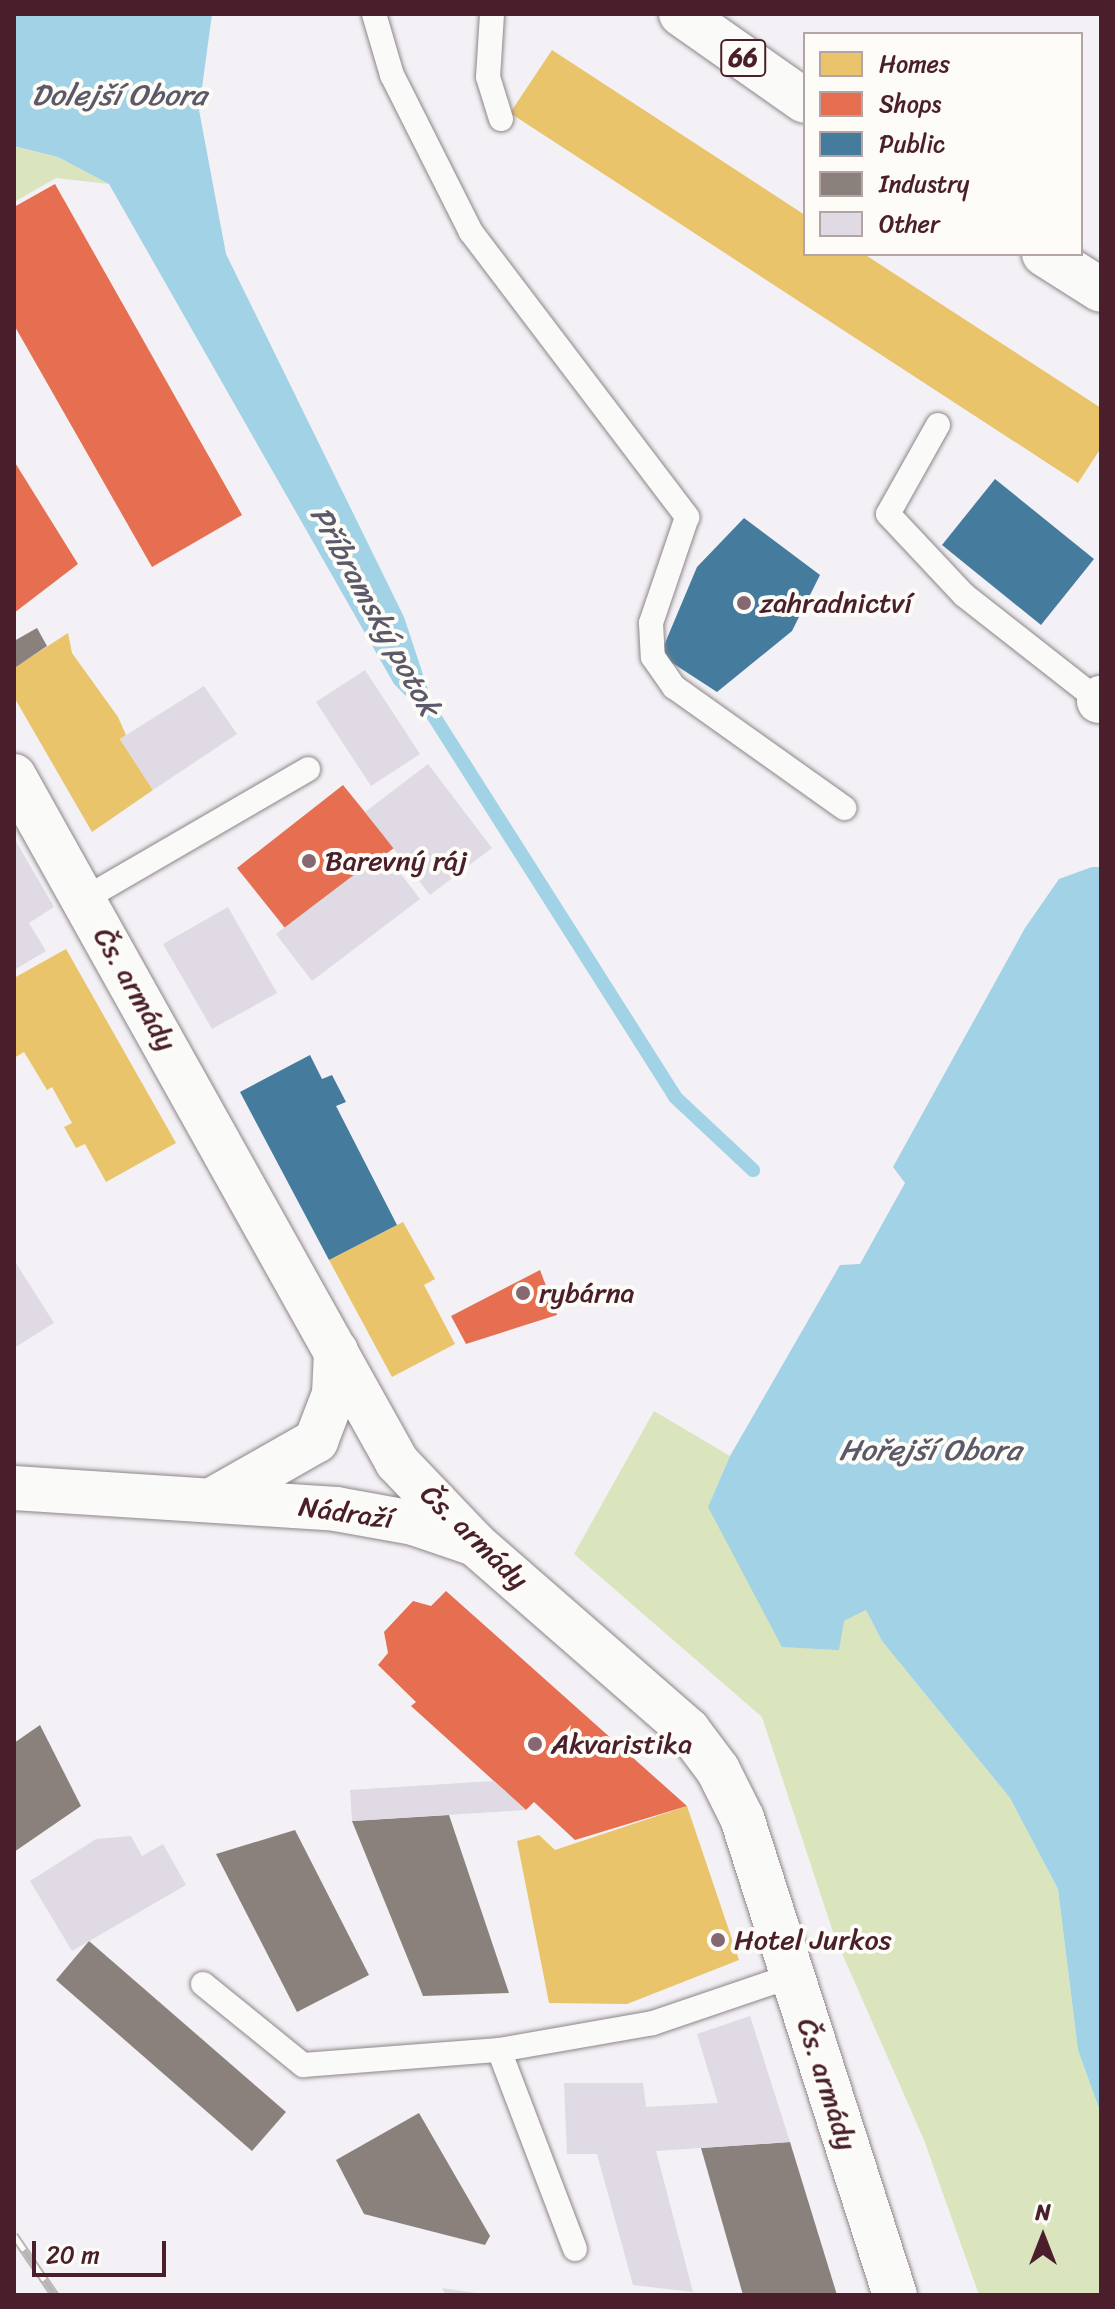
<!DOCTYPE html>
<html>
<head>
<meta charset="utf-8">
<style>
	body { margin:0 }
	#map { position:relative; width:1115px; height:2309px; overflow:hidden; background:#f3f1f5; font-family:Sriracha,sans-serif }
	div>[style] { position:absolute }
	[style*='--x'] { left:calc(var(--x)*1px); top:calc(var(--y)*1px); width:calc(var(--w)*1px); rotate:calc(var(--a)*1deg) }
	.green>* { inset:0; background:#dae5be }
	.water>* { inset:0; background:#a1d2e5 }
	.homes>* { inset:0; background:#e9c46a }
	.shops>* { inset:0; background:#e76f51 }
	.public>* { inset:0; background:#457b9d }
	.industry>* { inset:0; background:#8a817c }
	.stream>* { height:14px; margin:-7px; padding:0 7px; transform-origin:7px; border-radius:7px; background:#a1d2e5 }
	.building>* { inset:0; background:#dfdae4 }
	.roads { filter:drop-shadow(0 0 2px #8e8589) drop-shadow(0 0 2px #8e8589) }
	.service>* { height:24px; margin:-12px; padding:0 12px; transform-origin:12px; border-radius:12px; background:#fafaf8 }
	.minor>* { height:44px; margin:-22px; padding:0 22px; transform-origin:22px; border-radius:22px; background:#fafaf8 }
	.tertiary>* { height:44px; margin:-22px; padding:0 22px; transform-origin:22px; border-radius:22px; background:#fafaf8 }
	.primary>* { height:44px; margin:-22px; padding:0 22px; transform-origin:22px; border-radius:22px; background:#fafaf8 }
	.rail>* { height:9px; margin-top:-4.5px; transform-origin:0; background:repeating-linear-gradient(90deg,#fdfcf7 0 18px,#b9b5b5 0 36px); box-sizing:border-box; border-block:2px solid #b9b5b5 }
	.dots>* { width:22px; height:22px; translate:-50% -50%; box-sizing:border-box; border:4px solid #fdfcf7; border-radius:50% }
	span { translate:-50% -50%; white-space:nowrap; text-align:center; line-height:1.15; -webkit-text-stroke:8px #fdfcf7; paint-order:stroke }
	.shield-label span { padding:2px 6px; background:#fdfcf7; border:2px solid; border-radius:6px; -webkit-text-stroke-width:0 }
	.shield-label { font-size:26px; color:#4a1f2b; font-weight:700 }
	.poi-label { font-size:28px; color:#4a1f2b }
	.left { translate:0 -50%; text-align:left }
	.street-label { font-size:28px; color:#4a1f2b }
	.water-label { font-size:30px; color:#5c596a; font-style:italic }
	.frame { position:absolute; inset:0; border:16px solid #4a1f2b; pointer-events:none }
	.legend { position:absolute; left:803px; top:32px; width:280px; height:224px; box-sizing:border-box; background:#fdfcf7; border:2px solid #b5a4a5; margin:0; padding:10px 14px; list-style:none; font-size:24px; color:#4a1f2b }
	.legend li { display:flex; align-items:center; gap:16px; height:40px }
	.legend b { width:40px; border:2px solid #b5a4a5 }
	.north { position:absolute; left:1003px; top:2197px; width:80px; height:80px; -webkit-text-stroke:6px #fdfcf7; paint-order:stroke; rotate:0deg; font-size:22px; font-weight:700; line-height:32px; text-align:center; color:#4a1f2b }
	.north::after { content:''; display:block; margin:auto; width:28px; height:36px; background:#4a1f2b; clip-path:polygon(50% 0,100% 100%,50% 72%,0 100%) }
	.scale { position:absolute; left:32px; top:2241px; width:134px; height:36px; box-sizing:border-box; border:4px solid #4a1f2b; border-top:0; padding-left:10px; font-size:24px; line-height:28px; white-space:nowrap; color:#4a1f2b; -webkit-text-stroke:6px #fdfcf7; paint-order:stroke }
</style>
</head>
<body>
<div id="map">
	<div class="green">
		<div style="clip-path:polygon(14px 146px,58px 157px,109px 184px,56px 178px,14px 202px)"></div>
		<div style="clip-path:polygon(654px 1411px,730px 1456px,708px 1507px,844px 1621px,866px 1610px,882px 1641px,1010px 1798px,1058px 1889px,1078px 2050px,1101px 2114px,1101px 2295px,979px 2295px,924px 2140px,834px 1935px,762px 1717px,574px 1554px)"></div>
	</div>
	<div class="water">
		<div style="clip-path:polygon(14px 14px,212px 14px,199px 110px,226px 254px,404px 617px,442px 732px,394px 684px,109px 184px,58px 157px,14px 146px)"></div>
		<div style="clip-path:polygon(1092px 867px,1101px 867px,1101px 2114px,1078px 2050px,1058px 1889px,1010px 1798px,882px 1641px,866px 1610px,844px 1621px,839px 1650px,782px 1647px,708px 1507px,730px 1456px,840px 1265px,860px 1264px,905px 1183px,893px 1167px,1025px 928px,1059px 879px)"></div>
	</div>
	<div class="homes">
		<div style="clip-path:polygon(552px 50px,805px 215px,805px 254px,864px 254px,1101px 408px,1101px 448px,1078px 483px,510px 113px)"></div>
		<div style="clip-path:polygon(68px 633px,72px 653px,118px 717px,126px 735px,120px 739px,153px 790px,92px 832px,14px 697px,14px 668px)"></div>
		<div style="clip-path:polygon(66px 949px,176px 1143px,106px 1182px,85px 1144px,76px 1148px,64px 1127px,72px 1123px,52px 1087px,47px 1090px,24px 1052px,14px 1058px,14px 978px)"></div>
		<div style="clip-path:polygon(403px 1222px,435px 1279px,424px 1285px,455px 1344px,392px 1377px,329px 1260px)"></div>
		<div style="clip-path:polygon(687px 1806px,739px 1960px,627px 2004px,549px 2003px,517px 1841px,539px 1835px,555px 1850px)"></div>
	</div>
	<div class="shops">
		<div style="clip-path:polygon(55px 184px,242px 515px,152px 567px,14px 325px,14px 207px)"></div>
		<div style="clip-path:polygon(14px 461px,78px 564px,14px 613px)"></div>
		<div style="clip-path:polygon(343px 785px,394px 848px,285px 928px,237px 868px)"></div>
		<div style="clip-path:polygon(540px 1270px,557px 1315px,466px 1344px,451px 1316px)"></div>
		<div style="clip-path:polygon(446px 1591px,687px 1806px,575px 1840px,534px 1802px,526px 1810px,411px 1706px,416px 1702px,378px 1665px,388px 1653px,384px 1632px,413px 1601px,431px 1606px)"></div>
	</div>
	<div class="public">
		<div style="clip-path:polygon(995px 479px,1094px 559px,1041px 625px,942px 545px)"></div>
		<div style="clip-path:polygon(744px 518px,820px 575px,792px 631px,717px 692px,660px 655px,697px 567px)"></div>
		<div style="clip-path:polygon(310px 1055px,322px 1079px,332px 1075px,346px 1102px,336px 1106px,397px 1225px,329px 1260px,240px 1092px)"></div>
	</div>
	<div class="industry">
		<div style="clip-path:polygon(37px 628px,47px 646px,16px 667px,14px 641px)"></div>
		<div style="clip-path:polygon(40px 1725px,81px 1806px,14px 1852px,14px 1743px)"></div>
		<div style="clip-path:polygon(449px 1815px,509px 1993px,423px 1996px,352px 1821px)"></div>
		<div style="clip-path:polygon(295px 1830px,369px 1975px,297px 2012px,216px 1854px)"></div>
		<div style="clip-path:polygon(89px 1941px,286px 2112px,252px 2151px,56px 1980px)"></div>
		<div style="clip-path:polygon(419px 2113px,490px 2236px,485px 2245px,364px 2214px,336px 2160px)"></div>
		<div style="clip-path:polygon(790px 2142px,837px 2295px,743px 2295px,701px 2148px)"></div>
	</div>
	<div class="stream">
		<div style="--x:433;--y:715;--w:452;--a:57.6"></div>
		<div style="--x:675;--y:1097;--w:107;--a:43.1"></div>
	</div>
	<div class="building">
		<div style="clip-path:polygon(365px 670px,420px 754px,371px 786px,316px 702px)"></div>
		<div style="clip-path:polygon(204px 686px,237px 734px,153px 790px,120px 739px)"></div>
		<div style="clip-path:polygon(428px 764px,492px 848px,430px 895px,365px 812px)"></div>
		<div style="clip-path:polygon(14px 838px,54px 907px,29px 923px,46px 951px,14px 970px)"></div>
		<div style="clip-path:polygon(384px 852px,420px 899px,312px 981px,276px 934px)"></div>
		<div style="clip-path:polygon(228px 907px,277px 993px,212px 1029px,163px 944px)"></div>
		<div style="clip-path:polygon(14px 1260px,54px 1323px,14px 1348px)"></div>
		<div style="clip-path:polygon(494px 1781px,526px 1810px,352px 1821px,350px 1790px)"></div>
		<div style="clip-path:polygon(131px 1836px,142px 1856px,163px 1844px,186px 1885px,72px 1951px,30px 1881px,96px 1839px)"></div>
		<div style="clip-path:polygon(750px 2016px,790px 2142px,656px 2151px,693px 2292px,633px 2285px,597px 2154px,567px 2154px,564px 2083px,643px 2083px,646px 2107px,718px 2103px,697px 2034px)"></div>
		<div style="clip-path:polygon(442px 2288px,476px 2293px,475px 2295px,446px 2295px)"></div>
	</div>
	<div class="roads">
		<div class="service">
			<div style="--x:374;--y:14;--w:64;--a:73.6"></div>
			<div style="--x:392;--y:75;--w:176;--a:63.3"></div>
			<div style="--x:471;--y:232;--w:358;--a:52.8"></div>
			<div style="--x:687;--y:517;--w:112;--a:108.8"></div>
			<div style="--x:651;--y:623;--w:34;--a:87"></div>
			<div style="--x:653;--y:657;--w:37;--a:55"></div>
			<div style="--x:674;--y:687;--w:209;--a:35.4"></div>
			<div style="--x:492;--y:14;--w:63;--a:93.6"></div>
			<div style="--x:488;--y:77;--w:44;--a:72.8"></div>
			<div style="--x:938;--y:425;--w:102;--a:119.3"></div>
			<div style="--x:888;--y:514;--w:111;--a:46.8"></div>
			<div style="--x:964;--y:595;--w:172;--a:38.1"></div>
			<div style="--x:84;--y:899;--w:259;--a:-30.1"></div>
			<div style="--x:203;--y:1984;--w:129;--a:39"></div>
			<div style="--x:303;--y:2065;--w:197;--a:-4.4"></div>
			<div style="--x:499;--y:2050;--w:156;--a:-9.9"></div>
			<div style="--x:653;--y:2023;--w:146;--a:-18.8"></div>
			<div style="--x:499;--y:2050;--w:213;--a:69.1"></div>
		</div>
		<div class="minor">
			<div style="--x:1099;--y:701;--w:4;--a:-56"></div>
			<div style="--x:14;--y:1488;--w:323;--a:3.7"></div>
			<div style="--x:336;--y:1509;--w:78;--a:10.3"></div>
			<div style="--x:413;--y:1523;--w:65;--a:18.7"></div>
			<div style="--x:212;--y:1500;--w:120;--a:-29.6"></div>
			<div style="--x:316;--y:1441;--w:50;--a:-69"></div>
			<div style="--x:334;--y:1394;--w:43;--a:-87.3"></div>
		</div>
		<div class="tertiary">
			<div style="--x:14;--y:776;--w:786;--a:60.82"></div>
			<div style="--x:397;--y:1462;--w:113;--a:46.4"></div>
			<div style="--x:475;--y:1544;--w:283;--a:41.1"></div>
			<div style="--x:688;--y:1730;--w:50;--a:53.1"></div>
			<div style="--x:718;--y:1770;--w:54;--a:63.4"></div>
			<div style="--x:742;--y:1818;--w:501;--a:72.22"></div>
		</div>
		<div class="primary">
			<div style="--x:681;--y:14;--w:151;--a:35.1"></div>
			<div style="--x:1044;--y:254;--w:67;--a:32.3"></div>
		</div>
	</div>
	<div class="rail">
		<div style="--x:14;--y:2235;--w:73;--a:55.7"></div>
	</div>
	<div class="dots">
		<div style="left:744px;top:603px;background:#856872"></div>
		<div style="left:309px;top:861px;background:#856872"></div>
		<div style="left:523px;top:1293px;background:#856872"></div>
		<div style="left:535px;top:1744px;background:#856872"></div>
		<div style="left:718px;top:1940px;background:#856872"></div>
	</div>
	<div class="shield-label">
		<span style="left:743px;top:58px">66</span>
	</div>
	<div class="poi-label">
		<span class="left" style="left:760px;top:603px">zahradnictví</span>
		<span class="left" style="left:325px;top:861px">Barevný ráj</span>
		<span class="left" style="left:539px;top:1293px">rybárna</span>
		<span class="left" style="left:551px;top:1744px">Akvaristika</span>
		<span class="left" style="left:734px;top:1940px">Hotel Jurkos</span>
	</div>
	<div class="street-label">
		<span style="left:135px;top:989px;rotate:60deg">Čs. armády</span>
		<span style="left:346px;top:1513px;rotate:8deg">Nádraží</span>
		<span style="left:474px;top:1537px;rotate:44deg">Čs. armády</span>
		<span style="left:827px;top:2084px;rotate:72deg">Čs. armády</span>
	</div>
	<div class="water-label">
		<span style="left:119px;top:95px">Dolejší Obora</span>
		<span style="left:375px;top:611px;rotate:61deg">Příbramský potok</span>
		<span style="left:930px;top:1450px">Hořejší Obora</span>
	</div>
	<div class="frame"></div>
	<ul class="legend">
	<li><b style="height:22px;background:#e9c46a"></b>Homes</li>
	<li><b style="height:22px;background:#e76f51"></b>Shops</li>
	<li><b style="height:22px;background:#457b9d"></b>Public</li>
	<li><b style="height:22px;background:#8a817c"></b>Industry</li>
	<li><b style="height:22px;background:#dfdae4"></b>Other</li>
	</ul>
	<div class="north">N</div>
	<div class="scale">20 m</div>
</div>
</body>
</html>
